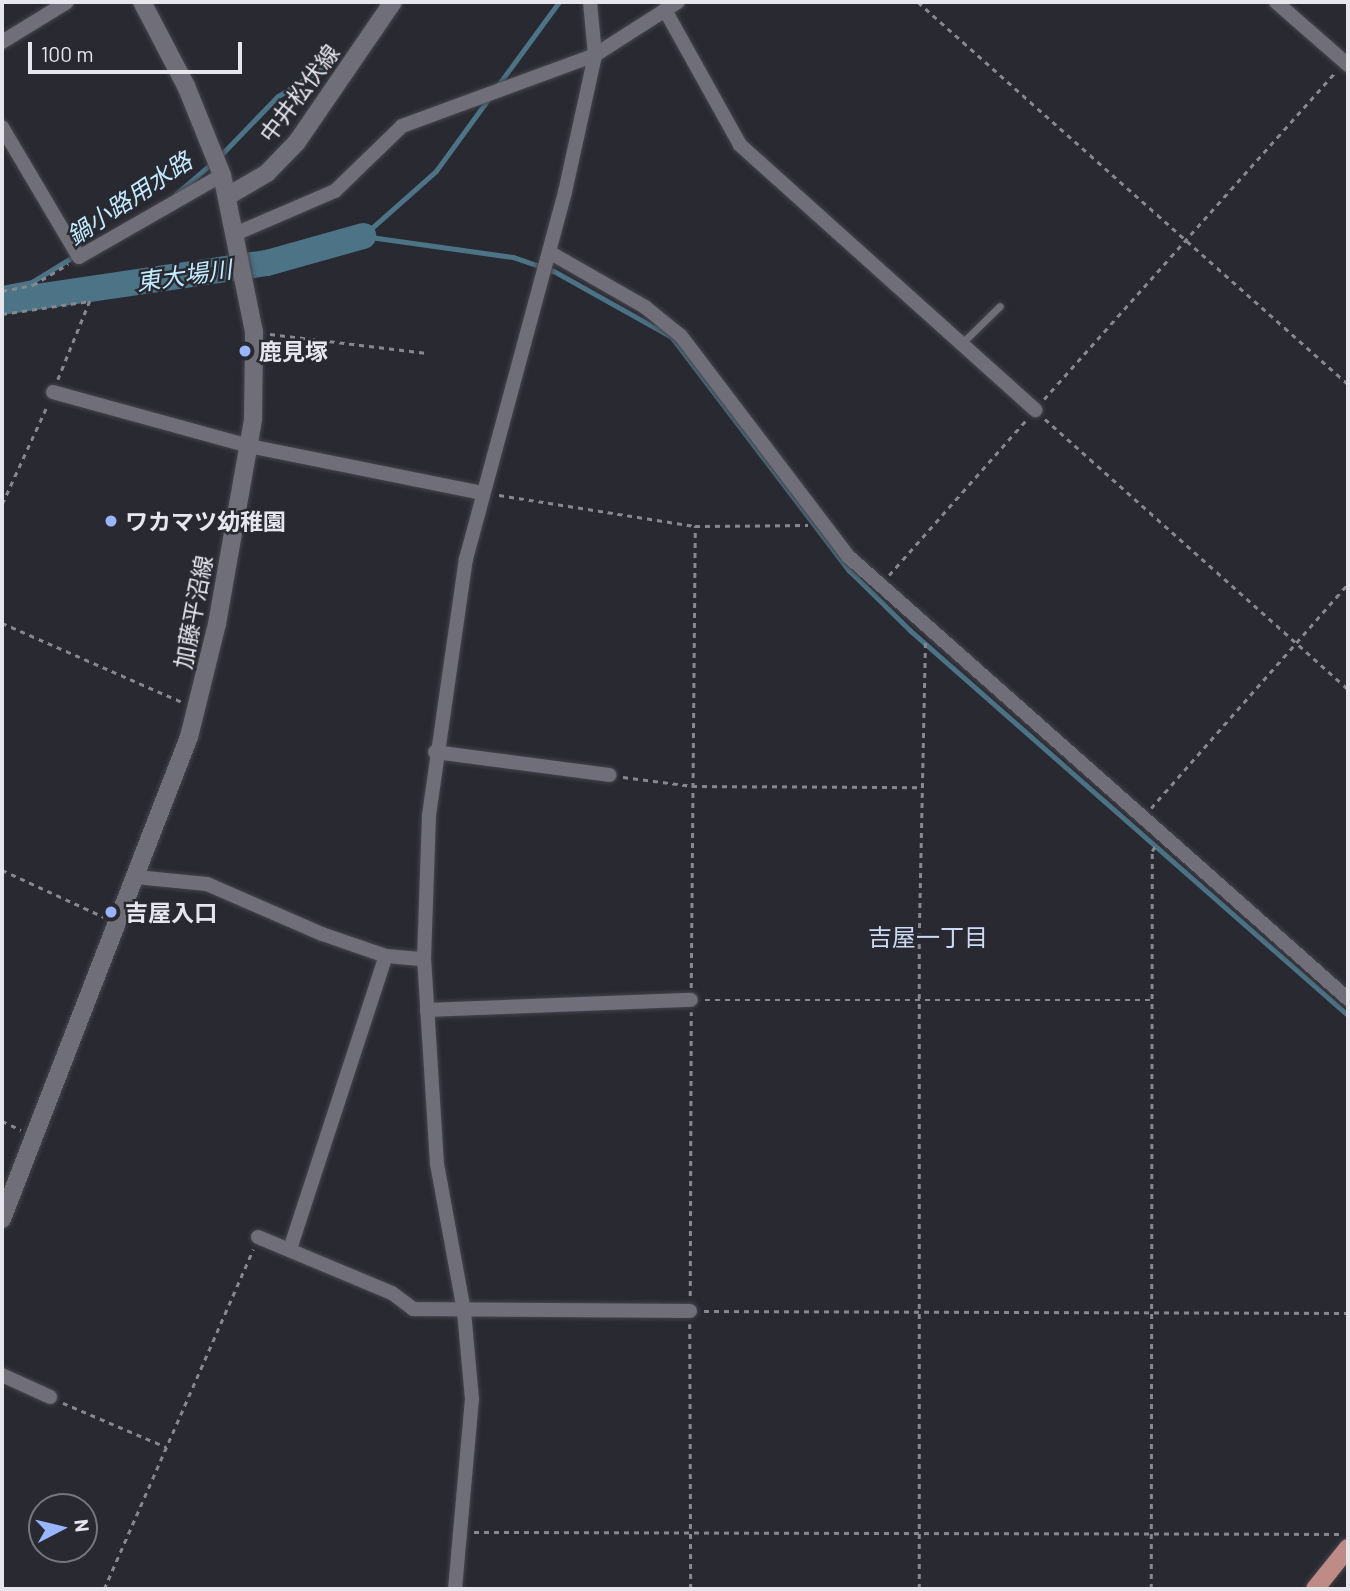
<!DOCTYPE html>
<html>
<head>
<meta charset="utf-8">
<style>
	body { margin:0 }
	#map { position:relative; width:1350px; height:1591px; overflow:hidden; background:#292931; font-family:Barlow,"Noto Sans JP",sans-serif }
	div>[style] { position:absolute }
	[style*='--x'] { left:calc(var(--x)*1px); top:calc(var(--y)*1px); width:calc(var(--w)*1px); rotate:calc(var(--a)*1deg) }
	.stream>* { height:4.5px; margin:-2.25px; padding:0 2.25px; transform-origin:2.25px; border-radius:2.25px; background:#4c7386 }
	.river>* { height:26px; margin:-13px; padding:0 13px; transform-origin:13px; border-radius:13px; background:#4c7386 }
	.path>* { height:2.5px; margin-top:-1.25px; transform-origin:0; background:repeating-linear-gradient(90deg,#87878e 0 5px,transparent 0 10px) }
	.roads { filter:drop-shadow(0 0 2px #45444c) drop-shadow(0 0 2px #45444c) }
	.service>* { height:7px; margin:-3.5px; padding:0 3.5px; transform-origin:3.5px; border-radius:3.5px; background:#6f6e79 }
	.minor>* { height:14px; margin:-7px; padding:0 7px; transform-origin:7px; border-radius:7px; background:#6f6e79 }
	.secondary>* { height:18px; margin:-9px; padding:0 9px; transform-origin:9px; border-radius:9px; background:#6f6e79 }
	.primary>* { height:18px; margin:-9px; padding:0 9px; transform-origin:9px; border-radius:9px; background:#bf8b87 }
	.dots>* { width:19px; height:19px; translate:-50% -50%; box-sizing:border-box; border:4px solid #292931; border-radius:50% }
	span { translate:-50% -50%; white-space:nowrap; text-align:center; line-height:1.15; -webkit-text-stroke:5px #292931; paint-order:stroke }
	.street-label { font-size:23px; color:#e6e6ec }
	.poi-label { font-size:23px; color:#e6e6ec; font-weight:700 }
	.left { translate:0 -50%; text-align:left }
	.water-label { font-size:24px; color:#c3ebff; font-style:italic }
	.neighbourhood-label { font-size:24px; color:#cedaf5 }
	.frame { position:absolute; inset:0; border:4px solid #e6e6ec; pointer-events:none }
	.north { position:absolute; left:28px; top:1493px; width:70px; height:70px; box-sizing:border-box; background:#292931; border:2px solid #75757c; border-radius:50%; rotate:83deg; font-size:19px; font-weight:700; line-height:28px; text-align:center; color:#e6e6ec }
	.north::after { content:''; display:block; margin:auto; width:24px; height:32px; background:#99b5fd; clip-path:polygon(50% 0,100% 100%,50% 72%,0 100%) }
	.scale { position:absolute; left:28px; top:42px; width:214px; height:32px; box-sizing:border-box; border:4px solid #e6e6ec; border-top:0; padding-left:9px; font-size:21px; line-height:24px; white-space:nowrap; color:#e6e6ec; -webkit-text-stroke:5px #292931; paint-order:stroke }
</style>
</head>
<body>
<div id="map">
	<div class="stream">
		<div style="--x:496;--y:88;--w:107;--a:-53.8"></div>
		<div style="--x:218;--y:158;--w:85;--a:-46"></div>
		<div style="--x:277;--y:97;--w:62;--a:-32.4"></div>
		<div style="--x:176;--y:194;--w:48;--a:-40.7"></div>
		<div style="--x:364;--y:235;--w:96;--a:-41.6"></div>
		<div style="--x:436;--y:171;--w:90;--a:-54"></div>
		<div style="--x:363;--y:236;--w:151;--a:8"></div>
		<div style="--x:513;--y:257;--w:43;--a:18.9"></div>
		<div style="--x:554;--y:271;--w:135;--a:29.2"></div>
		<div style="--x:672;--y:337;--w:293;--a:52.8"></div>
		<div style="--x:849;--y:570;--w:87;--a:44.5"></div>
		<div style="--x:911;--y:631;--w:582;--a:41.31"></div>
		<div style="--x:2;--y:288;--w:31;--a:-11"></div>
		<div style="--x:32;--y:282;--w:52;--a:-31.5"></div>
	</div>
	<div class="river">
		<div style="--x:2;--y:302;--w:268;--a:-8.4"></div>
		<div style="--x:267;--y:263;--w:100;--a:-15.7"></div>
	</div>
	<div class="path">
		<div style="--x:918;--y:2;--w:575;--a:41.62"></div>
		<div style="--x:2;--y:291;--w:32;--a:-11"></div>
		<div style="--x:33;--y:285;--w:41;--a:-31"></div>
		<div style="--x:2;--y:314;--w:89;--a:-8.4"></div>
		<div style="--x:90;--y:301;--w:85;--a:112.1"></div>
		<div style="--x:270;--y:334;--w:158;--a:6.9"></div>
		<div style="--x:1044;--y:399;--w:438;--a:-48.3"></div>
		<div style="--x:1045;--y:419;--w:406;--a:41.7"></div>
		<div style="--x:499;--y:495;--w:198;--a:9"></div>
		<div style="--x:695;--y:526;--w:113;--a:-0.5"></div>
		<div style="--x:2;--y:504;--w:108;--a:-65.3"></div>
		<div style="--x:889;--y:575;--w:207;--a:-48.5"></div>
		<div style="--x:2;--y:623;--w:197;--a:23.7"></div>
		<div style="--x:623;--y:777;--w:70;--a:7.4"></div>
		<div style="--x:692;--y:786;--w:228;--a:0.3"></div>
		<div style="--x:1151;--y:808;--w:298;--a:-48.7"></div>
		<div style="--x:2;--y:870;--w:112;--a:24.7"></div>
		<div style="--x:691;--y:988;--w:462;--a:-89.5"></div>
		<div style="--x:705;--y:1000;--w:448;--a:0"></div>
		<div style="--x:2;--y:1121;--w:21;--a:25"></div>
		<div style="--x:690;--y:1296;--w:284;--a:-89.8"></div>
		<div style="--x:704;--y:1311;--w:644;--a:0.18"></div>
		<div style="--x:690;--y:1324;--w:265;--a:89.8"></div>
		<div style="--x:63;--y:1403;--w:112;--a:23.1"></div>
		<div style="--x:474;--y:1532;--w:865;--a:0.13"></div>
		<div style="--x:104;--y:1589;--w:371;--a:-66.3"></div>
		<div style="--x:919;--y:1589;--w:651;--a:-90"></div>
		<div style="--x:919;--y:938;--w:297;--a:-88.8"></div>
		<div style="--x:1151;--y:1589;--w:738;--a:-89.92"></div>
		<div style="--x:1152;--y:851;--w:7;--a:-56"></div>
	</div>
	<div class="roads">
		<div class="service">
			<div style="--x:961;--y:344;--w:54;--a:-44.3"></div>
		</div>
		<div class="minor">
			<div style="--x:1276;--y:2;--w:96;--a:41.2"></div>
			<div style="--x:665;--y:10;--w:154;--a:60.9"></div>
			<div style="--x:740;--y:145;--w:397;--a:41.9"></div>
			<div style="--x:2;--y:42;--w:76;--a:-31.6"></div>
			<div style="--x:2;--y:127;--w:151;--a:59.4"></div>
			<div style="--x:79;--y:257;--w:165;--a:-29.8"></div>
			<div style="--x:235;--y:234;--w:109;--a:-23.3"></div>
			<div style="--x:335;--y:191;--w:93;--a:-44.1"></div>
			<div style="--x:402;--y:126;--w:206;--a:-20.2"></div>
			<div style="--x:595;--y:55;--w:98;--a:-32.6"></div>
			<div style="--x:549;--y:252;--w:111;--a:29.8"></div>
			<div style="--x:645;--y:307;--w:46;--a:38.9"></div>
			<div style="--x:681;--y:336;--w:278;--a:52.8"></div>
			<div style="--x:849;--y:557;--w:667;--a:41.53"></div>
			<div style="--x:53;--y:392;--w:203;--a:15.4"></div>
			<div style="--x:249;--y:446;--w:238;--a:11.4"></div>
			<div style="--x:435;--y:752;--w:176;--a:7.5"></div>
			<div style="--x:136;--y:877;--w:71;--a:5.6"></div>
			<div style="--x:207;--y:884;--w:125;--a:23.5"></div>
			<div style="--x:322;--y:934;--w:68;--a:19"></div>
			<div style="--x:386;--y:956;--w:38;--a:5"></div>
			<div style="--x:427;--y:1010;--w:264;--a:-2.2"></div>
			<div style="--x:258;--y:1237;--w:145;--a:22.7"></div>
			<div style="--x:392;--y:1293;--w:26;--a:37"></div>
			<div style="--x:413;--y:1309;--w:277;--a:0.4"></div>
			<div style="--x:290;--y:1249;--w:308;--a:-71.9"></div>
			<div style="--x:2;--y:1375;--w:53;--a:24.6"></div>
			<div style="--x:455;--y:1589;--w:191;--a:-84.9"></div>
			<div style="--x:472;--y:1399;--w:88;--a:-95.2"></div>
			<div style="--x:464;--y:1311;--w:149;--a:-100.4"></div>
			<div style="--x:437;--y:1164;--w:205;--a:-93.6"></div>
			<div style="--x:424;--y:959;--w:144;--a:-88"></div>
			<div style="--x:429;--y:815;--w:259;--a:-81.8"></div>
			<div style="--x:466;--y:559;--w:380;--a:-74.9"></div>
			<div style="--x:565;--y:192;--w:140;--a:-77.6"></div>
			<div style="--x:595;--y:55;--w:53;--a:-95.4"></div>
		</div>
		<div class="secondary">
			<div style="--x:228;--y:196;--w:45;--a:-30.5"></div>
			<div style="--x:267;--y:173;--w:43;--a:-45.9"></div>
			<div style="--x:297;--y:142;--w:170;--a:-55.6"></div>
			<div style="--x:2;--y:1219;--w:517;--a:-68.8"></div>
			<div style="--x:189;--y:737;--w:116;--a:-76.1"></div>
			<div style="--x:217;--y:624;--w:208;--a:-80"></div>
			<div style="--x:253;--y:419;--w:87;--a:-89.3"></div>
			<div style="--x:254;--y:332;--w:160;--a:-101.5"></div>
			<div style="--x:222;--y:175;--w:96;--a:-112"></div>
			<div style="--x:186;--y:86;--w:95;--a:-117.6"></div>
		</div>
		<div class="primary">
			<div style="--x:1315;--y:1589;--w:53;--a:-51.2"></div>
		</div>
	</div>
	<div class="dots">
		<div style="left:245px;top:351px;background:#99b5fd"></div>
		<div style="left:111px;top:521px;background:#99b5fd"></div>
		<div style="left:111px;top:912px;background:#99b5fd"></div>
	</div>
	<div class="street-label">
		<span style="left:299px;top:93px;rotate:-53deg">中井松伏線</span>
		<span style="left:193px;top:612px;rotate:-79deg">加藤平沼線</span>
	</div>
	<div class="poi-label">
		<span class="left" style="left:259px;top:351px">鹿見塚</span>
		<span class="left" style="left:125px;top:521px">ワカマツ幼稚園</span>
		<span class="left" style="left:125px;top:912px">吉屋入口</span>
	</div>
	<div class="water-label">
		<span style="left:129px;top:198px;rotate:-34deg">鍋小路用水路</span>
		<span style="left:184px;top:275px;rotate:-8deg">東大場川</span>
	</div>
	<div class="neighbourhood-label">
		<span style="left:928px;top:937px">吉屋一丁目</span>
	</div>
	<div class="frame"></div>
	<div class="north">N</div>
	<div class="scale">100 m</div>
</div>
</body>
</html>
